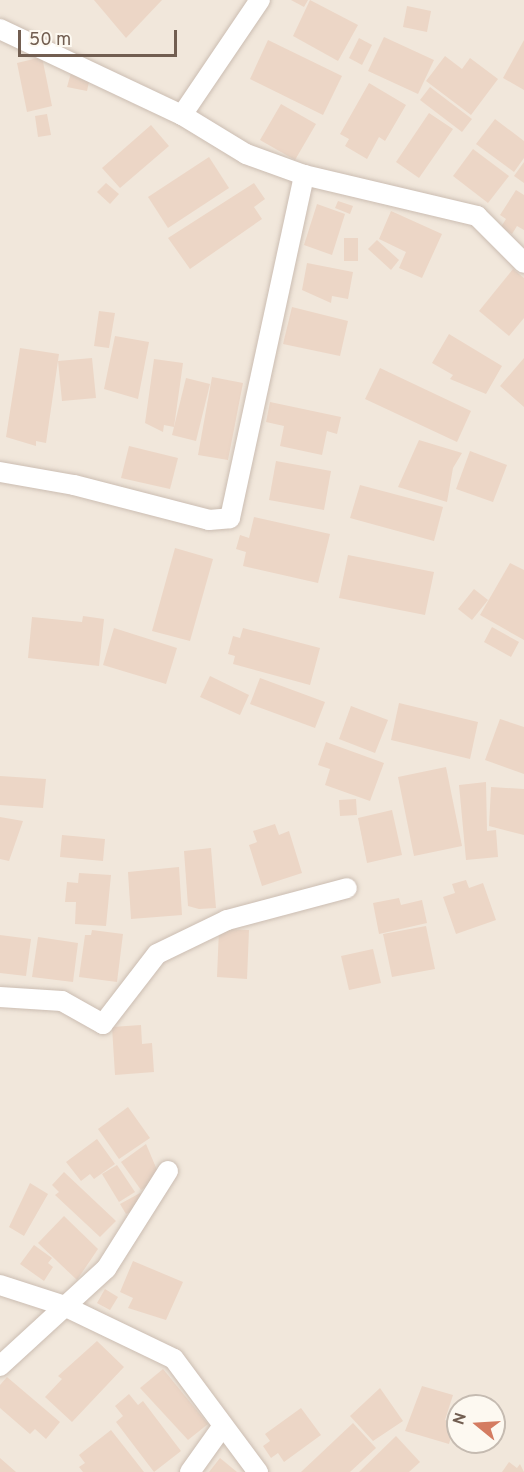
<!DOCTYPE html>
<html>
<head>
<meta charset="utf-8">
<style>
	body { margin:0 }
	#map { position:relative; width:524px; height:1472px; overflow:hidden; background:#faf5eb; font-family:Overpass,sans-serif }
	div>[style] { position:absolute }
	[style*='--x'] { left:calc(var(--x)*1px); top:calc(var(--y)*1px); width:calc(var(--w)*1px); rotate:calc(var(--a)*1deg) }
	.residential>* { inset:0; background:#f1e7db }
	.building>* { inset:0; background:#ecd6c6 }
	.roads { filter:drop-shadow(0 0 2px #cbbdb2) drop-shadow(0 0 2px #cbbdb2) }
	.street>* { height:20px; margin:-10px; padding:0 10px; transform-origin:10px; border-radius:10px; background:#fff }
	span { translate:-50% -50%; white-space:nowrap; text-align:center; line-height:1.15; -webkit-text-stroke:5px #fdf9f1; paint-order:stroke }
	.north { position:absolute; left:446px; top:1394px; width:60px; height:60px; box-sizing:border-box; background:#fdf9f1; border:2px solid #c5bbb1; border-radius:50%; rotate:288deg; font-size:16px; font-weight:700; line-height:24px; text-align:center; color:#725e51 }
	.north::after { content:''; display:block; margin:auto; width:21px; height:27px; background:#d47c61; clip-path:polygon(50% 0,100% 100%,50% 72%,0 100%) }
	.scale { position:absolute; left:18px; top:30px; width:159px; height:27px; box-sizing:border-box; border:3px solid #725e51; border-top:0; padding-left:8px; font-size:18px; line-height:21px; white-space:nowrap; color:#725e51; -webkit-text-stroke:4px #fdf9f1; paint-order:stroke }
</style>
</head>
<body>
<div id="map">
	<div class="residential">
		<div style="clip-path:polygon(evenodd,0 0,524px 0,524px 1472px,0 1472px,0 0,458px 1406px,494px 1406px,494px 1442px,458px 1442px,458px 1406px)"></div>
	</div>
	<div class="building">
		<div style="clip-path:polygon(94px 0,162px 0,126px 38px)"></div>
		<div style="clip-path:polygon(291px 0,308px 0,304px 7px)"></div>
		<div style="clip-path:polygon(310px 0,358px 25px,338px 61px,293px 36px)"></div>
		<div style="clip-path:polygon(407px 6px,431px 11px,427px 32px,403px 27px)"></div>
		<div style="clip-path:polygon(384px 37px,434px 60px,418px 94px,368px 71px)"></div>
		<div style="clip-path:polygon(359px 38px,372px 45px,362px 65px,349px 58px)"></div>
		<div style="clip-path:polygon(268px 40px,342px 76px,323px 115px,250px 79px)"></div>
		<div style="clip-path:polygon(524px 40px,524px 90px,503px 78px)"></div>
		<div style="clip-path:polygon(445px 56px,462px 69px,470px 58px,498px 79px,471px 115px,426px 81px)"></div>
		<div style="clip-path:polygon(42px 57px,52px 106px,27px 112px,17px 63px)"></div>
		<div style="clip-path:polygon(71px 73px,90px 77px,87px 91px,67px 87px)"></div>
		<div style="clip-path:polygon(369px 83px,406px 105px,385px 141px,379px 137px,367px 159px,345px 146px,349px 139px,340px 134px)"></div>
		<div style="clip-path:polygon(430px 87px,472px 119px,462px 132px,420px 100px)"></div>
		<div style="clip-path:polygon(281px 104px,316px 124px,295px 160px,260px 140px)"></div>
		<div style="clip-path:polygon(429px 113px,453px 129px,419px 178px,396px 162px)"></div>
		<div style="clip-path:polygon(47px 114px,51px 135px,38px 137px,35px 116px)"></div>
		<div style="clip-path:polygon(495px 119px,524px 141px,524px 158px,514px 172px,476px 144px)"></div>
		<div style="clip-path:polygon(151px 125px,169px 146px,120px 188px,102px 168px)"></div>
		<div style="clip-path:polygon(473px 149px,509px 176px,488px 203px,453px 176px)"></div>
		<div style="clip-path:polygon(209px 157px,229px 188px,168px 228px,148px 197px)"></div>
		<div style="clip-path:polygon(524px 162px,524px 183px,514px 176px)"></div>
		<div style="clip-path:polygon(106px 183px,119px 194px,110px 204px,97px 192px)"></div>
		<div style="clip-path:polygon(254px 183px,265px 199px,254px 207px,262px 219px,190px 269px,168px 238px)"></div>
		<div style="clip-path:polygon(516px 190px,524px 195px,524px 230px,517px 226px,512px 234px,501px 227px,506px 219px,500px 215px)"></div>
		<div style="clip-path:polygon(338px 201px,353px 206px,350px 214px,335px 208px)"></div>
		<div style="clip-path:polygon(317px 204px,345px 214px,332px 255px,304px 245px)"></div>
		<div style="clip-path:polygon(391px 211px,442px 234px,422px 278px,399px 268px,406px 252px,379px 239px)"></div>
		<div style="clip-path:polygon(344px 238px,358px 238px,358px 261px,344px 261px)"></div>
		<div style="clip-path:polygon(377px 240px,399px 260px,391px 270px,368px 249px)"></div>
		<div style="clip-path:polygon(307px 263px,353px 272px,348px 299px,332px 296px,331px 303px,302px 290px)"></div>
		<div style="clip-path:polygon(513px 269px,524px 278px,524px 318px,509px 336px,479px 311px)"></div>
		<div style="clip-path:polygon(292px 307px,348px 321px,340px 356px,283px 344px)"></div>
		<div style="clip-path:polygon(99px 311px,115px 313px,109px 348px,94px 346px)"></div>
		<div style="clip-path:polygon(449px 334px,502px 366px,486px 394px,450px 379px,453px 375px,432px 363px)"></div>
		<div style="clip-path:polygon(115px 336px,149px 342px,138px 399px,104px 389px)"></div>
		<div style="clip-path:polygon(20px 348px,59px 354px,46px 443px,36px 441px,36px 446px,6px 437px)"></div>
		<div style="clip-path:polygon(92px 358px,96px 398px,62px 401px,58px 361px)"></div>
		<div style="clip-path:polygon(524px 358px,524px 407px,500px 386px)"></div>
		<div style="clip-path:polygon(154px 359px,183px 363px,174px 427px,164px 425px,163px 432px,145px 423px)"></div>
		<div style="clip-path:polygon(380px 368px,471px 411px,457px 442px,365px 399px)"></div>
		<div style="clip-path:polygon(212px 377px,243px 383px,228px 460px,198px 455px)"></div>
		<div style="clip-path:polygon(186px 378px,210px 384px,196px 441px,172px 435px)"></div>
		<div style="clip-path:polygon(270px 402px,341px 417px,337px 434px,327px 431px,322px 455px,280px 446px,284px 426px,266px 422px)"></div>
		<div style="clip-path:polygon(419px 440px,462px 453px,453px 468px,447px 502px,398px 487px)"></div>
		<div style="clip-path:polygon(129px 446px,178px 458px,170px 489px,121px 478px)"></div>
		<div style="clip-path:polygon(470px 451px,507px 465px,493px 502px,456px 489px)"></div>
		<div style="clip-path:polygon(276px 461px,331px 471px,324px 510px,269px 500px)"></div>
		<div style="clip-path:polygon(360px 485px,443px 507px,434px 541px,350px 518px)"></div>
		<div style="clip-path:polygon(254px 517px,330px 534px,318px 583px,243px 566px,246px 552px,236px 549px,240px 535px,249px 538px)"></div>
		<div style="clip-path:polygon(175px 548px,213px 559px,190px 641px,152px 631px)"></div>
		<div style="clip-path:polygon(348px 555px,434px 572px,425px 615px,339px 598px)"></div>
		<div style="clip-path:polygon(510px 563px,524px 570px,524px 640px,480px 615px)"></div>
		<div style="clip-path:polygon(474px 589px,488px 600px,472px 620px,458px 609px)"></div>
		<div style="clip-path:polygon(83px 616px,104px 619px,99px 666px,28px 658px,32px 617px,82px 622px)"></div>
		<div style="clip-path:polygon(492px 627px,519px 642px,511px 657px,484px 642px)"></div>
		<div style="clip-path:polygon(114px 628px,177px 648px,166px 684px,103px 665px)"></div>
		<div style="clip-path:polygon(243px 628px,320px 648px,310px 685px,233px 664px,235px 656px,228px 654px,233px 636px,240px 638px)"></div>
		<div style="clip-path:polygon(210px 676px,249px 695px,240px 715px,200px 697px)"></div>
		<div style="clip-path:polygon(260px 678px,325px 702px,315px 728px,250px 704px)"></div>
		<div style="clip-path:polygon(399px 703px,478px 722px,470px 759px,391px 740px)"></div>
		<div style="clip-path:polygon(351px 706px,388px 720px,375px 753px,339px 739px)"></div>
		<div style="clip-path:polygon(500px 719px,524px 727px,524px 774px,485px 760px)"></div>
		<div style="clip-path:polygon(326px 742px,384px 763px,370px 801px,325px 785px,330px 769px,318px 765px)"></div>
		<div style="clip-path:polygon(446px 767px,462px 846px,414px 856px,398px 777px)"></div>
		<div style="clip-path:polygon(0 776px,46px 779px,43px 808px,0 805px)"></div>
		<div style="clip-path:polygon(486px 782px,487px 831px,496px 830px,498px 857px,466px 860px,459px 785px)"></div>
		<div style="clip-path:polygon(491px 787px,524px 789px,524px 835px,489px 826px)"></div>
		<div style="clip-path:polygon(356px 799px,357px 815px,340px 816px,339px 800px)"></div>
		<div style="clip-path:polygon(392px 810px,402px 855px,367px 863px,358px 818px)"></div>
		<div style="clip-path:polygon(0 817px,23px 821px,9px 861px,0 859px)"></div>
		<div style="clip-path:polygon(275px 824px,279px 835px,289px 831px,302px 873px,262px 886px,249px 845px,257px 842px,253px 831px)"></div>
		<div style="clip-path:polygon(62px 835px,105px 839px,103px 861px,60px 857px)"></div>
		<div style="clip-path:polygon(211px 848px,216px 908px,199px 909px,188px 906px,184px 851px)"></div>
		<div style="clip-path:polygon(179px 867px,182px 915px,131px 919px,128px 872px)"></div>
		<div style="clip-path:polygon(79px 873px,111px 875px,106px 926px,75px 924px,76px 902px,65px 902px,67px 882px,78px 883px)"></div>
		<div style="clip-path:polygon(466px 880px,469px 888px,483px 883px,496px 920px,456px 934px,443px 897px,455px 893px,452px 884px)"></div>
		<div style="clip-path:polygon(399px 898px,401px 905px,422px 900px,427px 923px,379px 934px,373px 903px)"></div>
		<div style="clip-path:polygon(426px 926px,435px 969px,392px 977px,383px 934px)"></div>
		<div style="clip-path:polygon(219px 929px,249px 930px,247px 979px,217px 977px)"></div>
		<div style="clip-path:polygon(92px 930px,123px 934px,117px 982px,79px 977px,85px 935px,91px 935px)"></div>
		<div style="clip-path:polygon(0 935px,31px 939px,26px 976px,0 973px)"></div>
		<div style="clip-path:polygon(38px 937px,78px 943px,73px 982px,32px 977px)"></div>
		<div style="clip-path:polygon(373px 949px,381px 983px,349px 990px,341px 956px)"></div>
		<div style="clip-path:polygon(141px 1025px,142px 1044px,152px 1043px,154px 1072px,115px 1075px,112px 1027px)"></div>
		<div style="clip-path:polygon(128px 1107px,150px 1138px,119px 1159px,98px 1129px)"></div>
		<div style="clip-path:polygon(97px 1139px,115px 1164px,94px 1179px,90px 1174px,81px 1181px,66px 1162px)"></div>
		<div style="clip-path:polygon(146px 1144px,160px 1177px,141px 1190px,121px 1162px)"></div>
		<div style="clip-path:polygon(117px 1165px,135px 1192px,119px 1202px,102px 1174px)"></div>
		<div style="clip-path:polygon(64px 1172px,116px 1221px,100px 1237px,55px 1195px,59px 1192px,52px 1185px)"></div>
		<div style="clip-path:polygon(30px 1183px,48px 1194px,24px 1236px,9px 1227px)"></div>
		<div style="clip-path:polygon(140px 1193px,146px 1203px,126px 1214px,120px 1204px)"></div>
		<div style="clip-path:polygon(64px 1216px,98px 1249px,77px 1280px,38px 1243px)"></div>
		<div style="clip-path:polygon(34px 1245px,52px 1258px,48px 1263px,53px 1267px,44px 1281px,20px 1264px)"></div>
		<div style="clip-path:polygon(133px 1261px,183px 1282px,166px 1320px,128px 1308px,133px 1298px,120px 1292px)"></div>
		<div style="clip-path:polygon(105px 1289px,118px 1297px,110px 1310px,97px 1303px)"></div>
		<div style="clip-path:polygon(97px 1341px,124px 1367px,72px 1422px,45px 1397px,62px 1379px,58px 1376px)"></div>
		<div style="clip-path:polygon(163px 1369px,208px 1424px,188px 1440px,140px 1388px)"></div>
		<div style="clip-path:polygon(7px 1377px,60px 1422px,46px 1439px,35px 1429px,30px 1434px,0 1408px,0 1385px)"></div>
		<div style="clip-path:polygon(422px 1386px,453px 1395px,445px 1420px,455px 1423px,449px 1444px,405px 1431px)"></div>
		<div style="clip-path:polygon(380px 1388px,403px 1421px,373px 1441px,350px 1416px)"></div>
		<div style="clip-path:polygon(129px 1394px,138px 1405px,143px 1401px,181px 1451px,154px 1472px,116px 1422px,123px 1416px,115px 1406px)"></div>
		<div style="clip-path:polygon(301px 1408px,321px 1435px,284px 1462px,278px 1453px,271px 1458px,263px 1446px,270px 1441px,265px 1434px)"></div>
		<div style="clip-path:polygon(353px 1423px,376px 1448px,350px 1472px,301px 1472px)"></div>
		<div style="clip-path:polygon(111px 1430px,144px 1472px,83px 1472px,79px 1467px,85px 1463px,79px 1455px)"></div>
		<div style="clip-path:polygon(396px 1436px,420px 1462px,409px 1472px,359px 1472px)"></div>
		<div style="clip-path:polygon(0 1458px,16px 1472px,0 1472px)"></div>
		<div style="clip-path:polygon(220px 1458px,237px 1472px,209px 1472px)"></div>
		<div style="clip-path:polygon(509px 1462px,517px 1468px,520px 1464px,524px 1472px,502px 1472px)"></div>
	</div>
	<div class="roads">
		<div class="street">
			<div style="--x:0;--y:29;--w:201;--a:25.3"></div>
			<div style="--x:182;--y:115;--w:75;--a:31.4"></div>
			<div style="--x:246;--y:154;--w:62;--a:19.9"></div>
			<div style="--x:304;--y:175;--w:178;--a:13.3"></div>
			<div style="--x:477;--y:216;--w:66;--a:45"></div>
			<div style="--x:182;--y:115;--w:139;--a:-55.9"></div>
			<div style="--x:0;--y:472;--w:75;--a:10"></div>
			<div style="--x:74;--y:485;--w:139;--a:14.5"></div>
			<div style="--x:209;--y:520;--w:21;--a:-5"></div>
			<div style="--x:230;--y:518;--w:351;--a:-77.8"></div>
			<div style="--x:0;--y:997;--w:62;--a:3.7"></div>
			<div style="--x:62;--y:1001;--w:47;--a:29.3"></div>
			<div style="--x:103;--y:1024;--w:88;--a:-52.4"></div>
			<div style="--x:157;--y:954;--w:78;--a:-25.9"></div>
			<div style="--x:227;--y:920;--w:124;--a:-14.9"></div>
			<div style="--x:0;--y:1285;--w:65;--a:17.9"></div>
			<div style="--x:62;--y:1305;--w:124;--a:25.7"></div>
			<div style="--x:174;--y:1359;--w:141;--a:53.4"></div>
			<div style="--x:0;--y:1366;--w:144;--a:-42.5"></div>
			<div style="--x:106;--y:1269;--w:116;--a:-57.7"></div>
			<div style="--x:190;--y:1472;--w:55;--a:-54.6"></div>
		</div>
	</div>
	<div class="north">N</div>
	<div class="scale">50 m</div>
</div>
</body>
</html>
